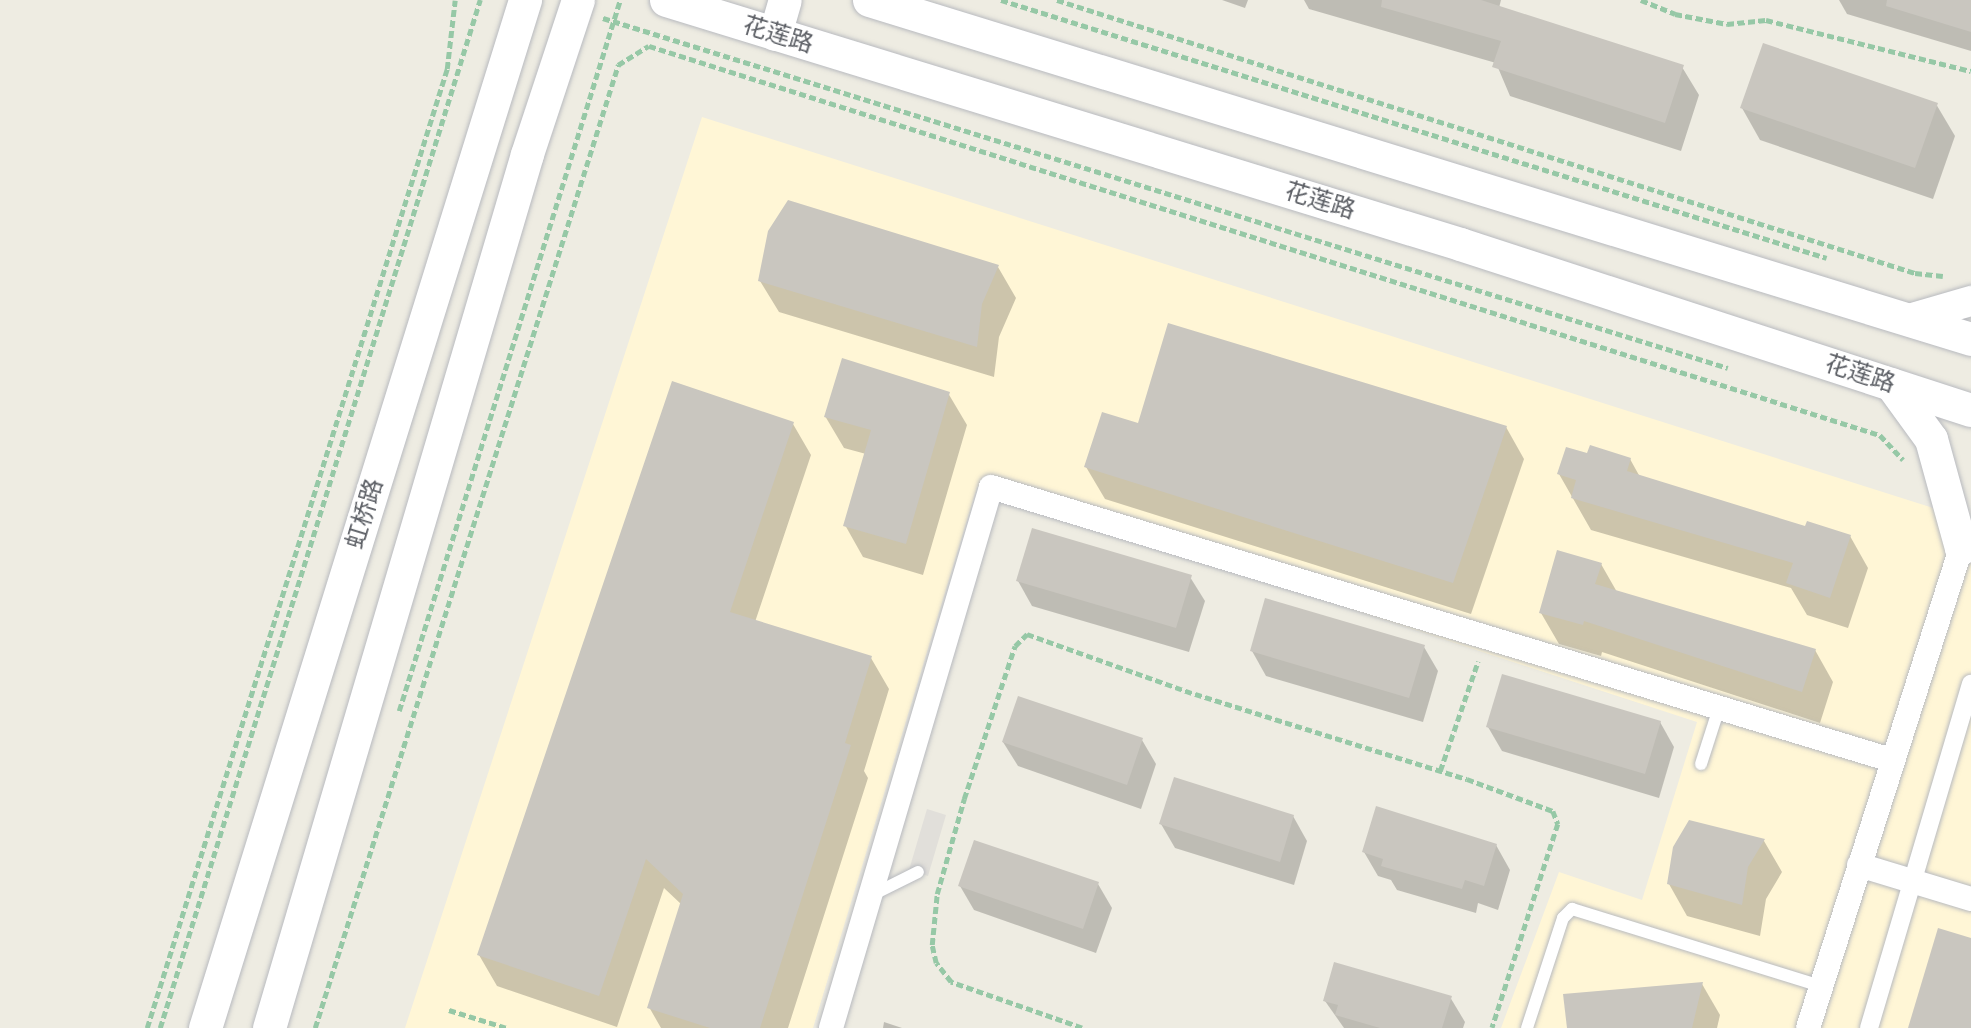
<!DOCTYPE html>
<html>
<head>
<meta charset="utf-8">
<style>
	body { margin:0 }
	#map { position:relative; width:1971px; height:1028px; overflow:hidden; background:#eeece2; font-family:"Varela Round","Noto Sans SC",sans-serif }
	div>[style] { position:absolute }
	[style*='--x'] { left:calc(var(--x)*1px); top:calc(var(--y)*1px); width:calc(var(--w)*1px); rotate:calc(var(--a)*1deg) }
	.commercial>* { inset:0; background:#fff6d6 }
	.industrial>* { inset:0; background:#e1dfda }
	.shadow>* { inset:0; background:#0003 }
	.building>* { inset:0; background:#c9c6bf }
	.path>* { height:4.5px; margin-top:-2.25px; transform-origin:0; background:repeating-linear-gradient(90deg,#96c8a6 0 7px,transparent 0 10.5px) }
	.roads { filter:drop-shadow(0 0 2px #b8babf) drop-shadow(0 0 2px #b8babf) }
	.service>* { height:12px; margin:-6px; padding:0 6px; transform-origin:6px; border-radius:6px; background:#fff }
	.pedestrian>* { height:18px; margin:-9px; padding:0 9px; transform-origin:9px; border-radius:9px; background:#fff }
	.minor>* { height:24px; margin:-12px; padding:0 12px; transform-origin:12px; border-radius:12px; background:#fff }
	.tertiary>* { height:30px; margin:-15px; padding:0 15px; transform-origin:15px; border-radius:15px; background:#fff }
	.secondary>* { height:33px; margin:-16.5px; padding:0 16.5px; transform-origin:16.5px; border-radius:16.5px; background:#fff }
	span { translate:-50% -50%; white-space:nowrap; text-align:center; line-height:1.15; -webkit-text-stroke:5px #fff; paint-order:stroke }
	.street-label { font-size:24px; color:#5b5e64 }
</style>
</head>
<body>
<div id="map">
	<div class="commercial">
		<div style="clip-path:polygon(702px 117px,1971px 520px,1971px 1028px,1501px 1028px,1559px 872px,1642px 900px,1697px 722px,977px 487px,813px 1028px,405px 1028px)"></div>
	</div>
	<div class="industrial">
		<div style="clip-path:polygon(927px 809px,946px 815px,928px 876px,909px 870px)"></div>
	</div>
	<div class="shadow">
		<div style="clip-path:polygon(1222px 0,1248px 0,1245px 8px)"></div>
		<div style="clip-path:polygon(1304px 0,1501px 0,1499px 8px,1682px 67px,1699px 95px,1681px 151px,1510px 96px,1496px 63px,1309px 9px)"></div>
		<div style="clip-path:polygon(1839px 0,1971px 0,1971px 51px,1847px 14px)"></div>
		<div style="clip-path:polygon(1936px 104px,1955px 136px,1933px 199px,1760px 140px,1742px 108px)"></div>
		<div style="clip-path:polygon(998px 267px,1016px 298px,999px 337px,994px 377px,779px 312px,760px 281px)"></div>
		<div style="clip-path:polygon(948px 393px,967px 425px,923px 575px,863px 557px,845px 525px,866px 454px,844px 448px,825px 416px)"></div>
		<div style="clip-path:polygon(793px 424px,811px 455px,755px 622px,871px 658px,889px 689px,864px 771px,868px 778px,788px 1028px,661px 1028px,649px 1007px,682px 905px,664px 888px,617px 1027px,497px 986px,479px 955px)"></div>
		<div style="clip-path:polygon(1139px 425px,1506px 427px,1524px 459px,1471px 614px,1105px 499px,1086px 467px)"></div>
		<div style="clip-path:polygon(1588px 455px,1630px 459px,1640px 477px,1806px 528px,1850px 536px,1868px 568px,1848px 628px,1807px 615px,1791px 588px,1591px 530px,1559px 474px)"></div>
		<div style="clip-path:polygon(1601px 564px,1617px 592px,1815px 650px,1833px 682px,1820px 723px,1602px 652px,1601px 656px,1559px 644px,1541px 613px)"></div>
		<div style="clip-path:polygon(1190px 577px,1205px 601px,1189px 652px,1032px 606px,1018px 581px)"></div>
		<div style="clip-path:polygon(1424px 647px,1438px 671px,1423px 722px,1266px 676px,1252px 651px)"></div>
		<div style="clip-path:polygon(1660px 722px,1674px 747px,1659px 798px,1502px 751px,1488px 727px)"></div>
		<div style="clip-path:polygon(1142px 740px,1156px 764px,1141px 809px,1018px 766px,1003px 742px)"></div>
		<div style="clip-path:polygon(1293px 816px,1307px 841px,1294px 885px,1175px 848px,1161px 824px)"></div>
		<div style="clip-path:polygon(1690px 822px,1764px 841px,1782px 872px,1766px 899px,1760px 936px,1687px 916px,1669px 884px)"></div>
		<div style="clip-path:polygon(1496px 845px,1510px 870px,1498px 910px,1478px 903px,1476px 913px,1397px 890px,1391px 880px,1378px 876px,1364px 852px)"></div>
		<div style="clip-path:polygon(1098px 884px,1112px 908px,1096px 953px,974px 910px,960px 886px)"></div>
		<div style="clip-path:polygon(1702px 984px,1720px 1015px,1717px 1028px,1569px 1028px)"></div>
		<div style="clip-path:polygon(1450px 997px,1465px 1022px,1463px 1028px,1344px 1028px,1325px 1001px)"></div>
		<div style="clip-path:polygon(884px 1022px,902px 1028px,883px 1028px)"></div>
	</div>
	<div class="building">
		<div style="clip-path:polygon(1382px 0,1481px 0,1684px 65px,1665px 123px,1492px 67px,1501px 41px,1381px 7px)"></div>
		<div style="clip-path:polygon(1887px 0,1971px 0,1971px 32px,1886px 6px)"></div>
		<div style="clip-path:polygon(1763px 43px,1938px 103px,1915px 168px,1740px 108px)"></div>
		<div style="clip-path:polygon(788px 200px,999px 265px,982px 304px,977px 347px,758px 281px,768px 231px)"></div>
		<div style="clip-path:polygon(1168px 323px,1507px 426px,1453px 583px,1084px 467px,1102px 412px,1138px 423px)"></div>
		<div style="clip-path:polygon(842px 358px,950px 392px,906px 544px,843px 526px,871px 430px,824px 417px)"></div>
		<div style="clip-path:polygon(672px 381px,794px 422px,730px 612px,872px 656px,845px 743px,851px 745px,760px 1028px,710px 1028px,647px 1008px,683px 894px,646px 859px,599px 996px,477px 955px)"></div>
		<div style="clip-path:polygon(1590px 445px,1631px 458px,1627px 471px,1805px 526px,1807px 521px,1851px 535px,1830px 598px,1786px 583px,1793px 563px,1571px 498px,1576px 480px,1557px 474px,1566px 447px,1587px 453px)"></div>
		<div style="clip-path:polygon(1032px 528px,1192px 575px,1176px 628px,1016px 581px)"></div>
		<div style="clip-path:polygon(1557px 550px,1602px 563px,1595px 584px,1816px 649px,1802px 692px,1584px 621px,1583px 625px,1539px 613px)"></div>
		<div style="clip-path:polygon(1265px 598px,1425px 645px,1409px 698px,1250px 651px)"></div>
		<div style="clip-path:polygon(1502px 674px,1661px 721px,1645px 774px,1486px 727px)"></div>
		<div style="clip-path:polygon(1018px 696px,1143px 738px,1127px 785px,1002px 742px)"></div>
		<div style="clip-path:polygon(1174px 777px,1294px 815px,1280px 862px,1159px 824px)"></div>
		<div style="clip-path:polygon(1376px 806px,1497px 844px,1484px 886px,1465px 880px,1462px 889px,1412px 875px,1381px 866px,1383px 859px,1362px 852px)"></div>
		<div style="clip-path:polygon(1689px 820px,1765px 839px,1748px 867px,1742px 905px,1667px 884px,1673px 847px)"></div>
		<div style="clip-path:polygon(974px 840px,1099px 882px,1083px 929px,958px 886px)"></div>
		<div style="clip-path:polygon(1938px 928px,1971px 938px,1971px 1028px,1908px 1028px)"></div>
		<div style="clip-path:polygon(1334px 962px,1452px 996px,1442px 1028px,1380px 1028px,1335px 1015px,1338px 1005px,1323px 1001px)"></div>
		<div style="clip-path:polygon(1703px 982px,1692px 1028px,1567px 1028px,1563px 994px)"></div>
	</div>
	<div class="path">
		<div style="--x:1001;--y:0;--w:865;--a:17.35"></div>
		<div style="--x:1057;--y:0;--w:900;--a:17.65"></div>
		<div style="--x:1915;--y:273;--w:28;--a:6"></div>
		<div style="--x:1641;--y:0;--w:37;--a:22"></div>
		<div style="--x:1675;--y:14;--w:53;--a:10.9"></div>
		<div style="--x:1727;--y:24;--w:39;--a:-6"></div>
		<div style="--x:1766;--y:20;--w:211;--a:14"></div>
		<div style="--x:603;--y:18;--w:1178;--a:17.28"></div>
		<div style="--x:399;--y:711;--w:745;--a:-72.73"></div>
		<div style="--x:1440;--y:771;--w:116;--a:-70.9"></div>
		<div style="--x:449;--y:1010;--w:61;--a:17.2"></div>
		<div style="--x:147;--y:1028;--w:1005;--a:-72.63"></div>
		<div style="--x:447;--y:69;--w:69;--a:-83.4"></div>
		<div style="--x:160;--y:1028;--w:1077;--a:-72.71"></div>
		<div style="--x:315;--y:1028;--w:1010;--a:-72.53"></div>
		<div style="--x:618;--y:65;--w:36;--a:-32"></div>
		<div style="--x:649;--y:46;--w:1291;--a:17.54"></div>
		<div style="--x:1880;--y:435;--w:34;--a:47"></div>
		<div style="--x:1082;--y:1028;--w:139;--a:-160.7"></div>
		<div style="--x:951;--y:982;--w:24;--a:-128"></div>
		<div style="--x:936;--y:963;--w:18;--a:-103"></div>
		<div style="--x:932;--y:945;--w:51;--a:-84.4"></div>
		<div style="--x:937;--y:894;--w:99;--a:-74.1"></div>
		<div style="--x:964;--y:799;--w:161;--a:-71.6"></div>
		<div style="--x:1015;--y:646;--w:17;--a:-45"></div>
		<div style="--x:1027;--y:634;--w:178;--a:19.7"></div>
		<div style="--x:1195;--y:694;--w:285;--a:17.4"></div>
		<div style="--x:1467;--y:779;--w:92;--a:20.4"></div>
		<div style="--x:1553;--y:811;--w:14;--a:69"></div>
		<div style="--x:1558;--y:824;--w:214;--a:107.9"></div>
	</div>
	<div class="roads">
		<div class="service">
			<div style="--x:1701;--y:764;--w:59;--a:-72.2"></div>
			<div style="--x:874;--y:894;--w:49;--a:-26.6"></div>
			<div style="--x:1527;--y:1028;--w:116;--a:-71.9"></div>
			<div style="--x:1563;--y:918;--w:13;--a:-45"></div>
			<div style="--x:1572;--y:909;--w:261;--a:17.2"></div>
		</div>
		<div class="pedestrian">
			<div style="--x:1869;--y:1028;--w:359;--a:-73.5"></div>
		</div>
		<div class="minor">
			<div style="--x:1859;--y:865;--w:117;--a:16.9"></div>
			<div style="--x:831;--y:1028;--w:564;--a:-73.52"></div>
			<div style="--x:991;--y:487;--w:940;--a:16.87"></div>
			<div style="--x:1808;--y:1028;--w:504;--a:-72.32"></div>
		</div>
		<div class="tertiary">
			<div style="--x:1909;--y:319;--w:65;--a:-16.2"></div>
		</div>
		<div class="secondary">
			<div style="--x:666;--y:0;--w:831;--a:17.08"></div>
			<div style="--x:1460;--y:244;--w:537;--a:18"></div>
			<div style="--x:869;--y:0;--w:1153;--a:17.1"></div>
			<div style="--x:775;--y:34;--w:35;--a:-74"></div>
			<div style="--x:1891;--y:384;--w:68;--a:54"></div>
			<div style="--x:1931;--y:439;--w:113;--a:74.6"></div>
			<div style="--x:1961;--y:548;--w:13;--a:-42"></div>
			<div style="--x:205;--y:1028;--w:1077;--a:-72.71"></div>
			<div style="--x:269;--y:1028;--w:911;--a:-73.55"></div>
			<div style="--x:527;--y:154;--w:162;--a:-71.7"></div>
		</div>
	</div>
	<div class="street-label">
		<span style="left:778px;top:35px;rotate:17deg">花莲路</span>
		<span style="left:1320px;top:201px;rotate:17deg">花莲路</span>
		<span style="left:1860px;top:374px;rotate:18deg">花莲路</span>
		<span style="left:365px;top:514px;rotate:-73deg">虹桥路</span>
	</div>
</div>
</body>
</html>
